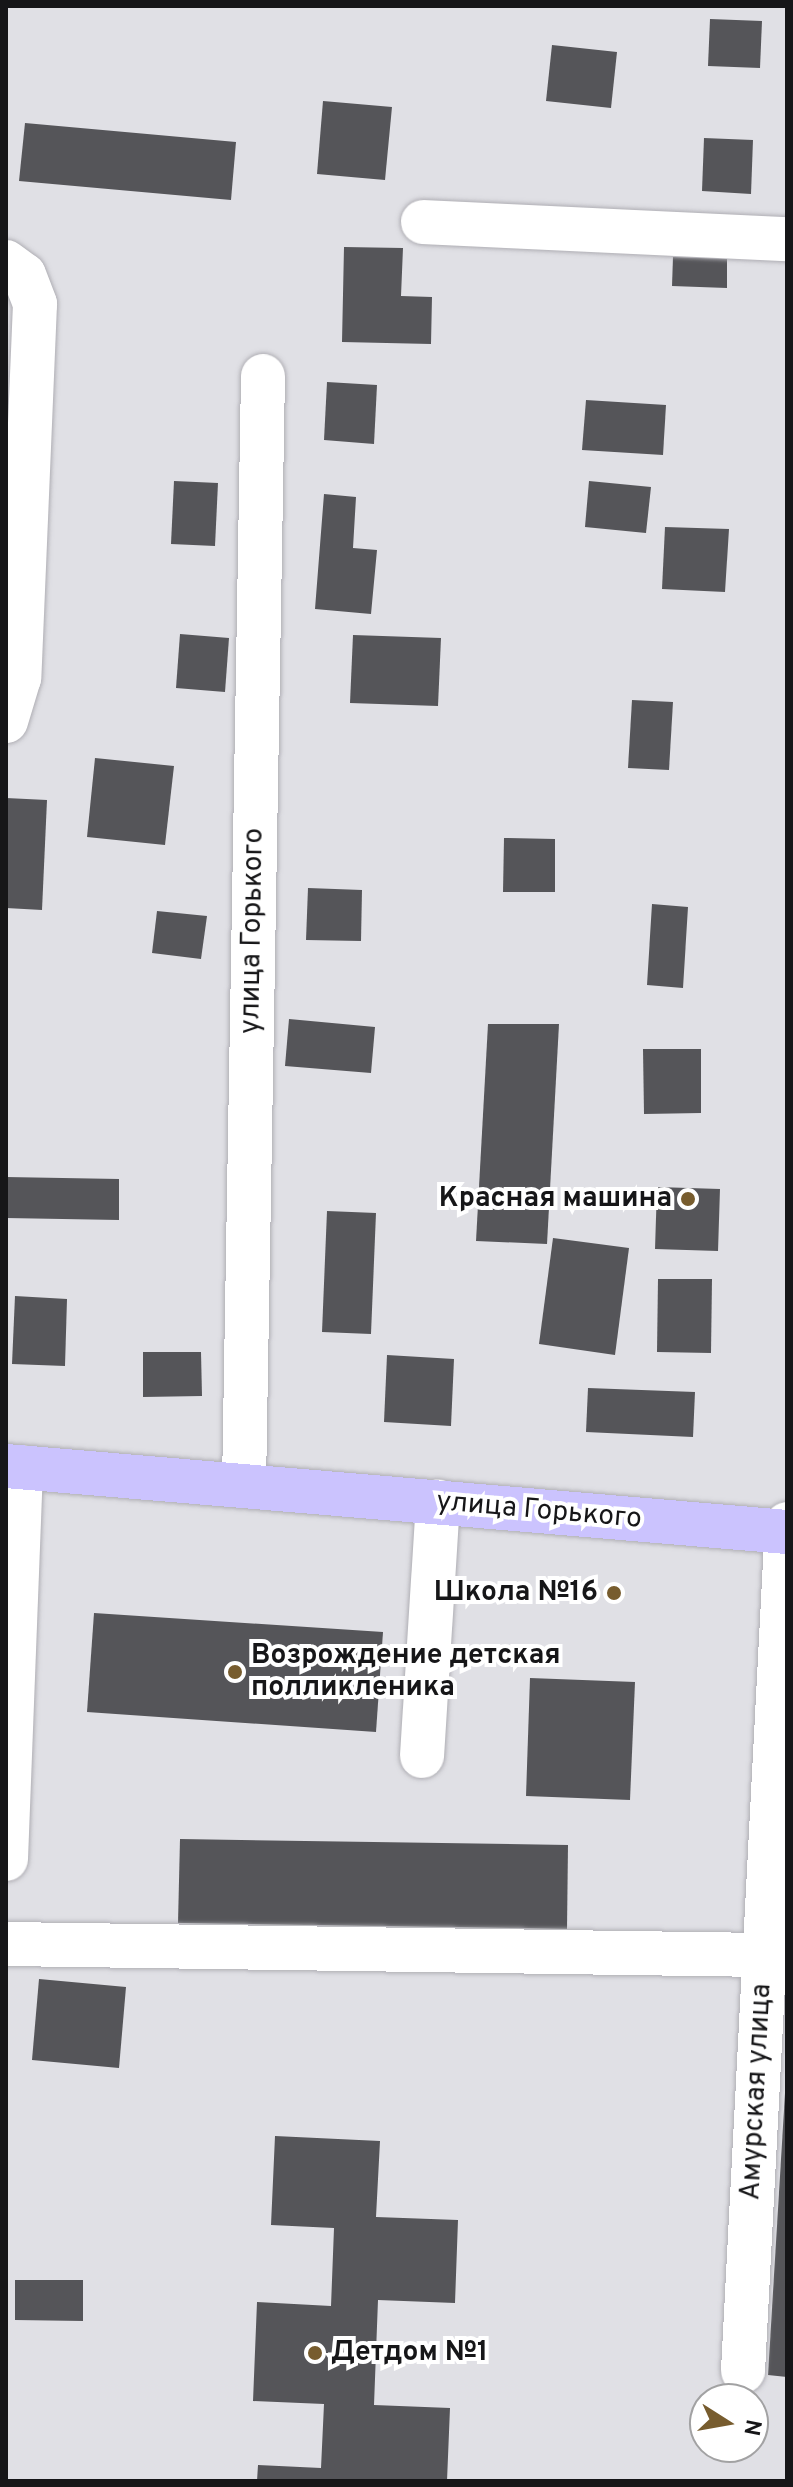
<!DOCTYPE html>
<html>
<head>
<meta charset="utf-8">
<style>
	body { margin:0 }
	#map { position:relative; width:793px; height:2487px; overflow:hidden; background:#e0e0e5; font-family:Overpass,sans-serif }
	div>[style] { position:absolute }
	[style*='--x'] { left:calc(var(--x)*1px); top:calc(var(--y)*1px); width:calc(var(--w)*1px); rotate:calc(var(--a)*1deg) }
	.building>* { inset:0; background:#555559 }
	.roads { filter:drop-shadow(0 0 2px #afaeb4) drop-shadow(0 0 2px #afaeb4) }
	.minor>* { height:44px; margin:-22px; padding:0 22px; transform-origin:22px; border-radius:22px; background:#fff }
	.major>* { height:44px; margin:-22px; padding:0 22px; transform-origin:22px; border-radius:22px; background:#cbc3fe }
	.dots>* { width:22px; height:22px; translate:-50% -50%; box-sizing:border-box; border:4px solid #fff; border-radius:50% }
	span { translate:-50% -50%; white-space:nowrap; text-align:center; line-height:1.15; -webkit-text-stroke:8px #fff; paint-order:stroke }
	.street-label { font-size:28px; color:#161618 }
	.poi-label { font-size:28px; color:#161618; font-weight:700 }
	.right { translate:-100% -50%; text-align:right }
	.left { translate:0 -50%; text-align:left }
	.frame { position:absolute; inset:0; border:8px solid #161618; pointer-events:none }
	.north { position:absolute; left:689px; top:2383px; width:80px; height:80px; box-sizing:border-box; background:#fff; border:2px solid #a2a2a3; border-radius:50%; rotate:101deg; font-size:22px; font-weight:700; line-height:32px; text-align:center; color:#161618 }
	.north::after { content:''; display:block; margin:auto; width:28px; height:36px; background:#775c2e; clip-path:polygon(50% 0,100% 100%,50% 72%,0 100%) }
</style>
</head>
<body>
<div id="map">
	<div class="building">
		<div style="clip-path:polygon(710px 19px,762px 21px,760px 68px,708px 66px)"></div>
		<div style="clip-path:polygon(552px 45px,617px 52px,611px 108px,546px 101px)"></div>
		<div style="clip-path:polygon(323px 101px,392px 107px,385px 180px,317px 174px)"></div>
		<div style="clip-path:polygon(25px 123px,236px 142px,231px 200px,19px 181px)"></div>
		<div style="clip-path:polygon(704px 138px,753px 140px,751px 194px,702px 191px)"></div>
		<div style="clip-path:polygon(344px 247px,403px 248px,401px 296px,432px 297px,431px 344px,342px 342px)"></div>
		<div style="clip-path:polygon(673px 257px,727px 259px,727px 288px,672px 286px)"></div>
		<div style="clip-path:polygon(327px 382px,377px 385px,374px 444px,324px 440px)"></div>
		<div style="clip-path:polygon(586px 400px,666px 405px,663px 455px,582px 450px)"></div>
		<div style="clip-path:polygon(174px 481px,218px 483px,215px 546px,171px 544px)"></div>
		<div style="clip-path:polygon(589px 481px,651px 487px,646px 533px,585px 527px)"></div>
		<div style="clip-path:polygon(324px 494px,356px 497px,353px 548px,377px 550px,371px 614px,315px 609px)"></div>
		<div style="clip-path:polygon(665px 527px,729px 529px,725px 592px,662px 589px)"></div>
		<div style="clip-path:polygon(180px 634px,229px 638px,225px 692px,176px 688px)"></div>
		<div style="clip-path:polygon(353px 635px,441px 638px,438px 706px,350px 703px)"></div>
		<div style="clip-path:polygon(632px 700px,673px 702px,669px 770px,628px 768px)"></div>
		<div style="clip-path:polygon(95px 758px,174px 766px,165px 845px,87px 837px)"></div>
		<div style="clip-path:polygon(6px 798px,47px 800px,42px 910px,6px 908px)"></div>
		<div style="clip-path:polygon(504px 838px,555px 839px,555px 892px,503px 892px)"></div>
		<div style="clip-path:polygon(308px 888px,362px 890px,361px 941px,306px 940px)"></div>
		<div style="clip-path:polygon(652px 904px,688px 907px,683px 988px,647px 985px)"></div>
		<div style="clip-path:polygon(157px 911px,207px 916px,201px 959px,152px 953px)"></div>
		<div style="clip-path:polygon(289px 1019px,375px 1027px,371px 1073px,285px 1066px)"></div>
		<div style="clip-path:polygon(488px 1024px,559px 1024px,547px 1244px,476px 1241px)"></div>
		<div style="clip-path:polygon(643px 1049px,701px 1049px,701px 1113px,644px 1114px)"></div>
		<div style="clip-path:polygon(6px 1177px,119px 1179px,119px 1220px,6px 1218px)"></div>
		<div style="clip-path:polygon(657px 1187px,720px 1189px,718px 1251px,655px 1249px)"></div>
		<div style="clip-path:polygon(327px 1211px,376px 1213px,371px 1334px,322px 1332px)"></div>
		<div style="clip-path:polygon(553px 1238px,629px 1248px,615px 1355px,539px 1344px)"></div>
		<div style="clip-path:polygon(658px 1279px,712px 1279px,711px 1353px,657px 1352px)"></div>
		<div style="clip-path:polygon(15px 1296px,67px 1299px,65px 1366px,12px 1364px)"></div>
		<div style="clip-path:polygon(143px 1352px,201px 1352px,202px 1396px,143px 1397px)"></div>
		<div style="clip-path:polygon(387px 1355px,454px 1359px,451px 1426px,384px 1422px)"></div>
		<div style="clip-path:polygon(588px 1388px,695px 1392px,693px 1437px,586px 1432px)"></div>
		<div style="clip-path:polygon(94px 1613px,383px 1632px,376px 1732px,87px 1712px)"></div>
		<div style="clip-path:polygon(530px 1678px,635px 1682px,630px 1800px,526px 1796px)"></div>
		<div style="clip-path:polygon(180px 1839px,568px 1845px,567px 1929px,178px 1923px)"></div>
		<div style="clip-path:polygon(39px 1979px,126px 1987px,119px 2068px,32px 2060px)"></div>
		<div style="clip-path:polygon(785px 2093px,787px 2093px,787px 2377px,768px 2375px)"></div>
		<div style="clip-path:polygon(275px 2136px,380px 2141px,376px 2217px,458px 2220px,455px 2303px,378px 2300px,374px 2405px,450px 2408px,447px 2481px,257px 2481px,258px 2465px,321px 2468px,324px 2404px,253px 2401px,257px 2302px,331px 2306px,334px 2228px,271px 2225px)"></div>
		<div style="clip-path:polygon(15px 2280px,83px 2280px,83px 2321px,15px 2320px)"></div>
	</div>
	<div class="roads">
		<div class="minor">
			<div style="--x:423;--y:222;--w:364;--a:2.7"></div>
			<div style="--x:6;--y:262;--w:22;--a:36"></div>
			<div style="--x:24;--y:275;--w:31;--a:69"></div>
			<div style="--x:35;--y:304;--w:374;--a:92.4"></div>
			<div style="--x:19;--y:678;--w:45;--a:106.8"></div>
			<div style="--x:244;--y:1486;--w:1110;--a:-89.02"></div>
			<div style="--x:422;--y:1756;--w:255;--a:-86.4"></div>
			<div style="--x:6;--y:1859;--w:392;--a:-87.8"></div>
			<div style="--x:6;--y:1944;--w:758;--a:0.83"></div>
			<div style="--x:743;--y:2371;--w:848;--a:-87.03"></div>
		</div>
		<div class="major">
			<div style="--x:6;--y:1466;--w:784;--a:4.83"></div>
		</div>
	</div>
	<div class="dots">
		<div style="left:688px;top:1199px;background:#775c2e"></div>
		<div style="left:614px;top:1593px;background:#775c2e"></div>
		<div style="left:235px;top:1672px;background:#775c2e"></div>
		<div style="left:315px;top:2353px;background:#775c2e"></div>
	</div>
	<div class="street-label">
		<span style="left:253px;top:931px;rotate:-89deg">улица Горького</span>
		<span style="left:539px;top:1511px;rotate:5deg">улица Горького</span>
		<span style="left:757px;top:2092px;rotate:-87deg">Амурская улица</span>
	</div>
	<div class="poi-label">
		<span class="right" style="left:672px;top:1199px">Красная машина</span>
		<span class="right" style="left:598px;top:1593px">Школа №16</span>
		<span class="left" style="left:251px;top:1672px">Возрождение детская<br>полликленика</span>
		<span class="left" style="left:331px;top:2353px">Детдом №1</span>
	</div>
	<div class="frame"></div>
	<div class="north">N</div>
</div>
</body>
</html>
